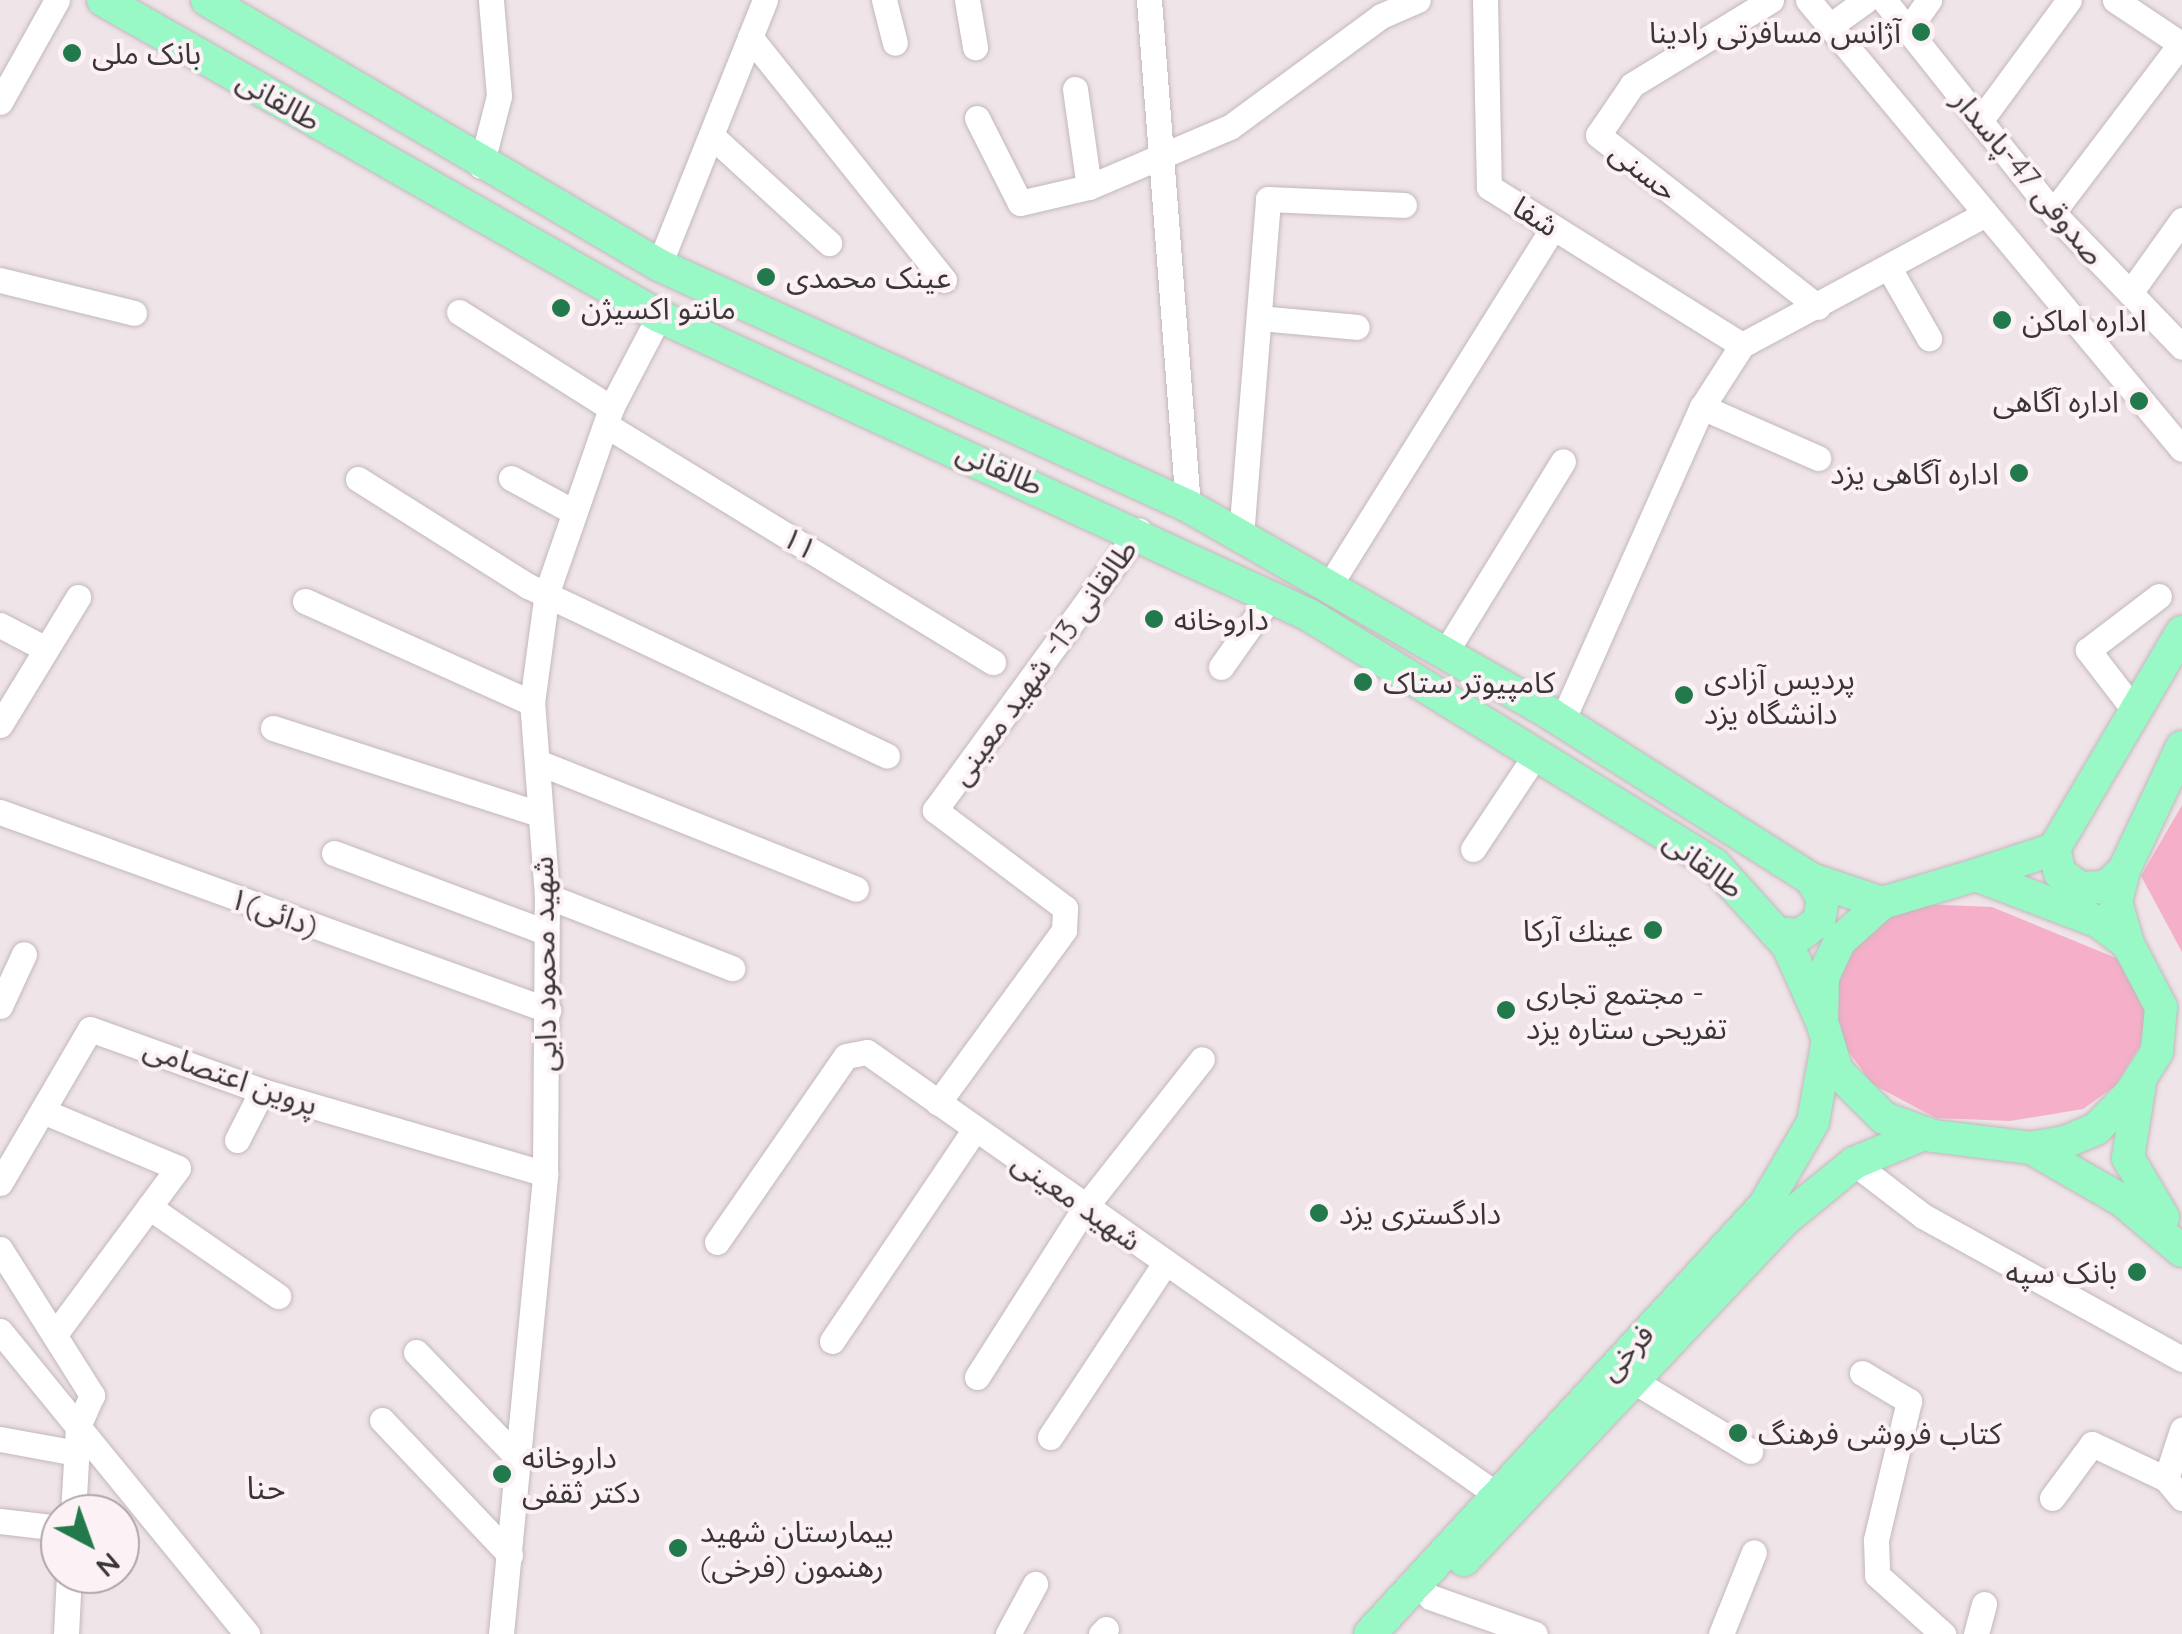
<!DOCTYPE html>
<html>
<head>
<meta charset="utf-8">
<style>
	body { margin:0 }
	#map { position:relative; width:2182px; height:1634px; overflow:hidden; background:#efe4e8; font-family:Quicksand,"Noto Sans Arabic",sans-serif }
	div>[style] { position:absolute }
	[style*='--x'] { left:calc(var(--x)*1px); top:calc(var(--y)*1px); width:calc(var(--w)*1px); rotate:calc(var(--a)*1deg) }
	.green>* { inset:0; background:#f5afc9 }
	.roads { filter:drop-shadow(0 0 2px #c2b8bb) drop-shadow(0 0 2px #c2b8bb) }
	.minor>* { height:25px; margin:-12.5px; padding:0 12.5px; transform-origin:12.5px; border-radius:12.5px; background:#fff }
	.major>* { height:32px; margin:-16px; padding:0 16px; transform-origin:16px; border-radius:16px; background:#98f9c7 }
	.dots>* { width:28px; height:28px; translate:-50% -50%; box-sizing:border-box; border:5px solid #fcf1f5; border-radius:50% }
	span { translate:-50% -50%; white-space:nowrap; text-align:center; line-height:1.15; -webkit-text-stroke:8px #fcf1f5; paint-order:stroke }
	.poi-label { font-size:30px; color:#3a3637 }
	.right { translate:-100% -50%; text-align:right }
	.left { translate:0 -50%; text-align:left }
	.street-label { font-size:30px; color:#3a3637 }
	.neighbourhood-label { font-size:32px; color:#3a3637 }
	.north { position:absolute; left:40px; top:1494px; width:100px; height:100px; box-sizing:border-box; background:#fcf1f5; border:2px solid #aea6a9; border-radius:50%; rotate:139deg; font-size:28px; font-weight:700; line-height:40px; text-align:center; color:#3a3637 }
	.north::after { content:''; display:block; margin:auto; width:35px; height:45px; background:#22794c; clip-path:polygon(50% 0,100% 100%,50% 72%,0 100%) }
</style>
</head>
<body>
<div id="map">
	<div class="green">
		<div style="clip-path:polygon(2182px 805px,2182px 952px,2141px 876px)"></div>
		<div style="clip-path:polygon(1921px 904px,1992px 907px,2121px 960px,2147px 1007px,2140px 1046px,2115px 1086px,2083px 1109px,2010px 1121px,1936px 1118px,1872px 1084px,1838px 1037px,1835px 974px,1846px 950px,1890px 913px)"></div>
	</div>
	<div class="roads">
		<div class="minor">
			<div style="--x:884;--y:0;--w:44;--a:75.7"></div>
			<div style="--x:967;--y:0;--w:48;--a:80.3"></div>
			<div style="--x:1149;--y:0;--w:508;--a:85.59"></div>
			<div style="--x:1485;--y:0;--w:187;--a:88.8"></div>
			<div style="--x:1489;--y:187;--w:298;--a:32"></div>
			<div style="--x:1771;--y:0;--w:163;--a:148.6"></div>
			<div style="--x:1632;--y:85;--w:60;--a:124.2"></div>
			<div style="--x:1598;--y:135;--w:279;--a:38"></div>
			<div style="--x:1808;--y:0;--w:584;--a:50.21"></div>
			<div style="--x:1884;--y:0;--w:275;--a:51.5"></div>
			<div style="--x:2055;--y:215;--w:183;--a:46.1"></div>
			<div style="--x:2115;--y:0;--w:79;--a:33.7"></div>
			<div style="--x:1830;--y:26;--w:44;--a:-35.8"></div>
			<div style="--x:1908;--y:30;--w:37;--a:-55"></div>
			<div style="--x:750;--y:37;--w:311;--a:51.4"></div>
			<div style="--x:1075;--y:89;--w:99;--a:81.9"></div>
			<div style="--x:0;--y:102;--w:117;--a:-60.8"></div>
			<div style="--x:977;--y:118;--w:95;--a:63.2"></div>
			<div style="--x:1020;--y:203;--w:71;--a:-13.1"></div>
			<div style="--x:1089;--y:187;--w:153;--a:-23.1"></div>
			<div style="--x:1230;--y:127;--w:187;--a:-36.3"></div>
			<div style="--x:1381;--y:16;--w:40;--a:-23.4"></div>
			<div style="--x:1980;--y:121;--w:150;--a:-53.7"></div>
			<div style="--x:714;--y:138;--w:156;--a:42.4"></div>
			<div style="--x:481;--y:166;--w:72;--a:-75.6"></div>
			<div style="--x:499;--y:96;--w:96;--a:-94.8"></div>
			<div style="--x:2053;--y:212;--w:213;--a:-52.8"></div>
			<div style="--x:659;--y:265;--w:285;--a:-68.2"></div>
			<div style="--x:1889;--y:268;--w:81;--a:60.3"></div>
			<div style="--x:0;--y:280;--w:138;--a:13.8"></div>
			<div style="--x:2130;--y:293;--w:90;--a:-54.5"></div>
			<div style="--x:459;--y:312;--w:180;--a:32.3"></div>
			<div style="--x:1259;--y:318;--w:98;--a:5.2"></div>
			<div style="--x:1702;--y:407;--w:127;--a:23.7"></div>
			<div style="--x:606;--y:425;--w:454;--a:31.5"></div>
			<div style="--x:511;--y:478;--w:72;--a:28.4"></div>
			<div style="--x:358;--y:479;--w:201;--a:32.2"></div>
			<div style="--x:528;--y:586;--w:397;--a:25.3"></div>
			<div style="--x:1241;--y:536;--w:338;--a:-85.4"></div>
			<div style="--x:1268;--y:199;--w:136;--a:2.5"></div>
			<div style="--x:1329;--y:586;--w:423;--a:-58"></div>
			<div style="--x:305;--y:601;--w:249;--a:24.2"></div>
			<div style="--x:0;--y:625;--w:52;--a:27.6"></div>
			<div style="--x:1445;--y:653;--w:225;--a:-58.4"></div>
			<div style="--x:1221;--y:667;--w:87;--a:-54.8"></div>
			<div style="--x:2134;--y:710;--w:76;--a:-127.5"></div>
			<div style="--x:2088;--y:650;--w:89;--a:-37.3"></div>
			<div style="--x:1562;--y:721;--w:344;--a:-66"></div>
			<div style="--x:1702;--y:407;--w:74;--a:-57.2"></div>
			<div style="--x:1742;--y:345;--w:272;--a:-28.3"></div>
			<div style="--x:0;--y:725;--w:150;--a:-58.6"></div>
			<div style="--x:273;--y:728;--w:280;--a:17.9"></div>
			<div style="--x:540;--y:763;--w:340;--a:21.7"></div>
			<div style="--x:0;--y:812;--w:583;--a:19.87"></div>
			<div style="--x:1473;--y:849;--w:114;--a:-56.4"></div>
			<div style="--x:334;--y:853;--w:225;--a:20.5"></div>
			<div style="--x:547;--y:896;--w:199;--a:21.3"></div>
			<div style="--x:0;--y:1006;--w:57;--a:-65.2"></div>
			<div style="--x:938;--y:1103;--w:214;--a:-53.9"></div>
			<div style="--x:1064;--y:930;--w:22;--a:-87"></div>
			<div style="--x:1065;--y:908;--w:163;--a:-143"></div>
			<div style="--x:935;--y:810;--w:346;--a:-53.9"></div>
			<div style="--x:45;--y:1112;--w:144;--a:22.8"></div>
			<div style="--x:178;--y:1168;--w:205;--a:126.5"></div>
			<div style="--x:237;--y:1140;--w:55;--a:-63"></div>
			<div style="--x:1854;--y:1163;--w:87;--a:37.5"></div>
			<div style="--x:1923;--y:1216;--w:296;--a:28.9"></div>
			<div style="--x:0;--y:1183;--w:178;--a:-59.7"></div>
			<div style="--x:90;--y:1029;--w:183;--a:19.8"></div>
			<div style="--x:262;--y:1091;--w:295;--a:16.3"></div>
			<div style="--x:149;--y:1207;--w:157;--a:34.6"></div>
			<div style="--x:717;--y:1242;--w:226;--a:-55.3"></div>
			<div style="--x:846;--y:1056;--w:21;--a:-11"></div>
			<div style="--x:867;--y:1052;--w:765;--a:35.1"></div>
			<div style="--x:0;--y:1249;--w:173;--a:57.8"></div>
			<div style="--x:92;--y:1395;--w:35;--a:114"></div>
			<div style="--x:78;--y:1427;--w:87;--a:93.3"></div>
			<div style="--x:0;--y:1331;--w:391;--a:50.8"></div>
			<div style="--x:832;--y:1341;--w:256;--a:-56"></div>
			<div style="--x:416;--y:1352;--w:150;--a:46.1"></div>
			<div style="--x:1862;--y:1373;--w:55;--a:30.8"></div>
			<div style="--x:1909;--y:1401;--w:143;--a:103.4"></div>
			<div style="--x:1876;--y:1540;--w:35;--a:88"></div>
			<div style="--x:1877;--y:1575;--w:89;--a:41.8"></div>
			<div style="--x:977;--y:1377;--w:203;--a:-57.5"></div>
			<div style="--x:1086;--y:1206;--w:187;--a:-51.7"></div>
			<div style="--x:1632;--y:1380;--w:138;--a:31"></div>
			<div style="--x:382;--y:1420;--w:186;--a:46.5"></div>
			<div style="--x:1050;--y:1437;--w:209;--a:-56.5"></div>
			<div style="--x:0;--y:1439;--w:77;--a:10.4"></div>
			<div style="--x:2166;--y:1479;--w:52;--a:-71.9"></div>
			<div style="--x:2052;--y:1498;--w:67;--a:-53.5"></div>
			<div style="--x:2092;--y:1444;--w:82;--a:25.3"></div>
			<div style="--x:2166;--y:1479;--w:25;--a:50"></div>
			<div style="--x:0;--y:1521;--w:60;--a:6.7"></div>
			<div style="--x:1430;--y:1597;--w:111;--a:19.4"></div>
			<div style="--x:66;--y:1634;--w:60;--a:-87.1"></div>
			<div style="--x:501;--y:1634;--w:462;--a:-84.5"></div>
			<div style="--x:545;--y:1174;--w:278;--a:-89.6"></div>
			<div style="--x:547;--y:896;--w:194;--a:-94.4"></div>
			<div style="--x:532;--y:703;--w:112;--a:-82.3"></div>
			<div style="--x:547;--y:592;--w:195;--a:-70.8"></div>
			<div style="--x:611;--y:408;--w:104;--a:-62.4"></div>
			<div style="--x:1008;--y:1634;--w:57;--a:-61.6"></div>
			<div style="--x:1101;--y:1634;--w:7;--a:-45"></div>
			<div style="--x:1721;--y:1634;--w:88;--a:-68.1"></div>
			<div style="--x:1976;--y:1634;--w:31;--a:-75"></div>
		</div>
		<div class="major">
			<div style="--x:103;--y:0;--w:640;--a:29.61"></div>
			<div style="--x:659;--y:316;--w:715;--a:24.7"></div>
			<div style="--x:1309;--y:615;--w:475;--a:31.6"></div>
			<div style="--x:1714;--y:864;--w:110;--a:47.9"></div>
			<div style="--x:1788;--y:946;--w:83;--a:65.9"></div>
			<div style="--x:207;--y:0;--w:524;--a:30.38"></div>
			<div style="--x:659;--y:265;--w:581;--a:24.49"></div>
			<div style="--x:1188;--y:506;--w:418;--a:29.8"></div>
			<div style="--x:1551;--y:714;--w:308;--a:32.4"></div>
			<div style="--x:1811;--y:879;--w:75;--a:18.7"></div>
			<div style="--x:2054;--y:849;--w:25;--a:76"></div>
			<div style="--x:2060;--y:873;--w:25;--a:37"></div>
			<div style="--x:2080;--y:888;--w:26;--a:-2"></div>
			<div style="--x:2106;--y:887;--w:25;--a:-43"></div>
			<div style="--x:1976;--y:875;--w:132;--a:20.9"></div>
			<div style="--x:2099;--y:922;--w:36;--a:37"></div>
			<div style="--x:2128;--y:944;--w:71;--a:62.4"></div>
			<div style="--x:2161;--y:1007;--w:45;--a:95.1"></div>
			<div style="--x:2157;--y:1052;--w:49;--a:122.4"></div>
			<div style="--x:2131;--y:1093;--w:50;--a:134.2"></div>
			<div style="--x:2096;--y:1129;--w:34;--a:157"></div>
			<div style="--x:2065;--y:1142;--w:35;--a:170"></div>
			<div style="--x:2031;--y:1148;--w:99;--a:-173"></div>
			<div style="--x:1933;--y:1136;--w:52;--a:-159.8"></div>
			<div style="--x:1884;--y:1118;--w:66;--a:-135"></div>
			<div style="--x:1837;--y:1071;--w:51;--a:-107"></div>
			<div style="--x:1822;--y:1022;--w:45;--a:-88.7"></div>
			<div style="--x:1823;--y:977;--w:40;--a:-65"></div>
			<div style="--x:1840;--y:941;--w:57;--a:-42.1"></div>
			<div style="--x:1882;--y:903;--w:98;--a:-16.6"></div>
			<div style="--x:1976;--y:875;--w:82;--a:-18.4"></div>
			<div style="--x:2054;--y:849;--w:252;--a:-59.5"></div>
			<div style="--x:1776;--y:933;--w:24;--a:5"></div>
			<div style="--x:1800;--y:935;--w:24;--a:-36"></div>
			<div style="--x:1819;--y:921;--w:22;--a:-80"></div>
			<div style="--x:1823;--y:899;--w:23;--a:-121"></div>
			<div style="--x:2128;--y:944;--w:44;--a:-105.9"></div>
			<div style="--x:2116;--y:902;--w:33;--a:-76"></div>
			<div style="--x:2124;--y:870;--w:136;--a:-64.8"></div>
			<div style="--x:2140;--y:1083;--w:76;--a:99.1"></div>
			<div style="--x:2128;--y:1158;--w:69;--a:59.3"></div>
			<div style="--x:2031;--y:1148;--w:106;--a:29.9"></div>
			<div style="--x:2123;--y:1201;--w:77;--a:40.3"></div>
			<div style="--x:1464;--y:1560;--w:465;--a:-46.7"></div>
			<div style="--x:1783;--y:1221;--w:92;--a:-39.2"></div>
			<div style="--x:1854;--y:1163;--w:78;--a:-22.6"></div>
			<div style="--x:1370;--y:1634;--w:582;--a:-47.37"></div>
			<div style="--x:1764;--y:1206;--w:97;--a:-59.7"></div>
			<div style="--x:1813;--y:1122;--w:78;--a:-79.7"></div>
		</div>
	</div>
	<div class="dots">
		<div style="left:1921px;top:32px;background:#22794c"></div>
		<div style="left:72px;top:53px;background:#22794c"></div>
		<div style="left:766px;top:277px;background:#22794c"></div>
		<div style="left:561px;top:308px;background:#22794c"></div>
		<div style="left:2002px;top:320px;background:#22794c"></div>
		<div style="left:2139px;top:401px;background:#22794c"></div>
		<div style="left:2019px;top:473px;background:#22794c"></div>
		<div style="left:1154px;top:619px;background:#22794c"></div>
		<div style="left:1363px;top:682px;background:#22794c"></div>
		<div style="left:1684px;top:695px;background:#22794c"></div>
		<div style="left:1653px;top:930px;background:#22794c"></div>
		<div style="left:1506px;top:1010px;background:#22794c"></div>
		<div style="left:1319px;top:1213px;background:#22794c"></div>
		<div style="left:2137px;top:1272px;background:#22794c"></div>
		<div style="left:1738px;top:1433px;background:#22794c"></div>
		<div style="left:502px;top:1474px;background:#22794c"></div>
		<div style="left:678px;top:1548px;background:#22794c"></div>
	</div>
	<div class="poi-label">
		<span class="right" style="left:1901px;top:32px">آژانس مسافرتی رادینا</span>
		<span class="left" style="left:92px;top:53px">بانک ملی</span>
		<span class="left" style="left:786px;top:277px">عینک محمدی</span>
		<span class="left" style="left:581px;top:308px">مانتو اكسيژن</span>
		<span class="left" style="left:2022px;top:320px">اداره اماکن</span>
		<span class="right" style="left:2119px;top:401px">اداره آگاهی</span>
		<span class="right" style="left:1999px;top:473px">اداره آگاهی یزد</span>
		<span class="left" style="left:1174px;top:619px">داروخانه</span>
		<span class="left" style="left:1704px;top:695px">پردیس آزادی<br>دانشگاه یزد</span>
		<span class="left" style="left:1383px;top:682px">کامپیوتر ستاک</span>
		<span class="right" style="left:1633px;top:930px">عينك آركا</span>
		<span class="left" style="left:1526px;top:1010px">مجتمع تجاری -<br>تفریحی ستاره یزد</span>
		<span class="left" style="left:1339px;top:1213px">دادگستری یزد</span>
		<span class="right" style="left:2117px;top:1272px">بانک سپه</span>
		<span class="left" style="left:1758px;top:1433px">کتاب فروشی فرهنگ</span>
		<span class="left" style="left:522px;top:1474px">داروخانه<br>دکتر ثقفی</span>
		<span class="left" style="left:700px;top:1548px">بیمارستان شهید<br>رهنمون (فرخی)</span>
	</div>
	<div class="street-label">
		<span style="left:279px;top:100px;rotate:30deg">طالقانی</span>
		<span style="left:1644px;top:171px;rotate:38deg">حسنی</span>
		<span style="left:2029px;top:177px;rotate:50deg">صدوقی 47-پاسدار</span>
		<span style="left:1536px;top:216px;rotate:32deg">شفا</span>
		<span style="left:1000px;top:468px;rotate:24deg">طالقانی</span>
		<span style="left:800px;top:543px;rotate:31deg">۱۱</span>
		<span style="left:1043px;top:662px;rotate:-54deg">طالقانی 13- شهید معینی</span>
		<span style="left:1704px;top:864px;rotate:37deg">طالقانی</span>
		<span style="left:274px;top:912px;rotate:20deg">۱(دائی)</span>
		<span style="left:544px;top:964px;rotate:-91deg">شهید محمود دایی</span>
		<span style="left:231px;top:1076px;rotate:19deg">پروین اعتصامی</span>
		<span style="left:1077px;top:1201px;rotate:35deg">شهید معینی</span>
		<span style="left:1626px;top:1352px;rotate:-47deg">فرخی</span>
	</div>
	<div class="neighbourhood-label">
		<span style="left:266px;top:1487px">حنا</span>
	</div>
	<div class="north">N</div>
</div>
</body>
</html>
